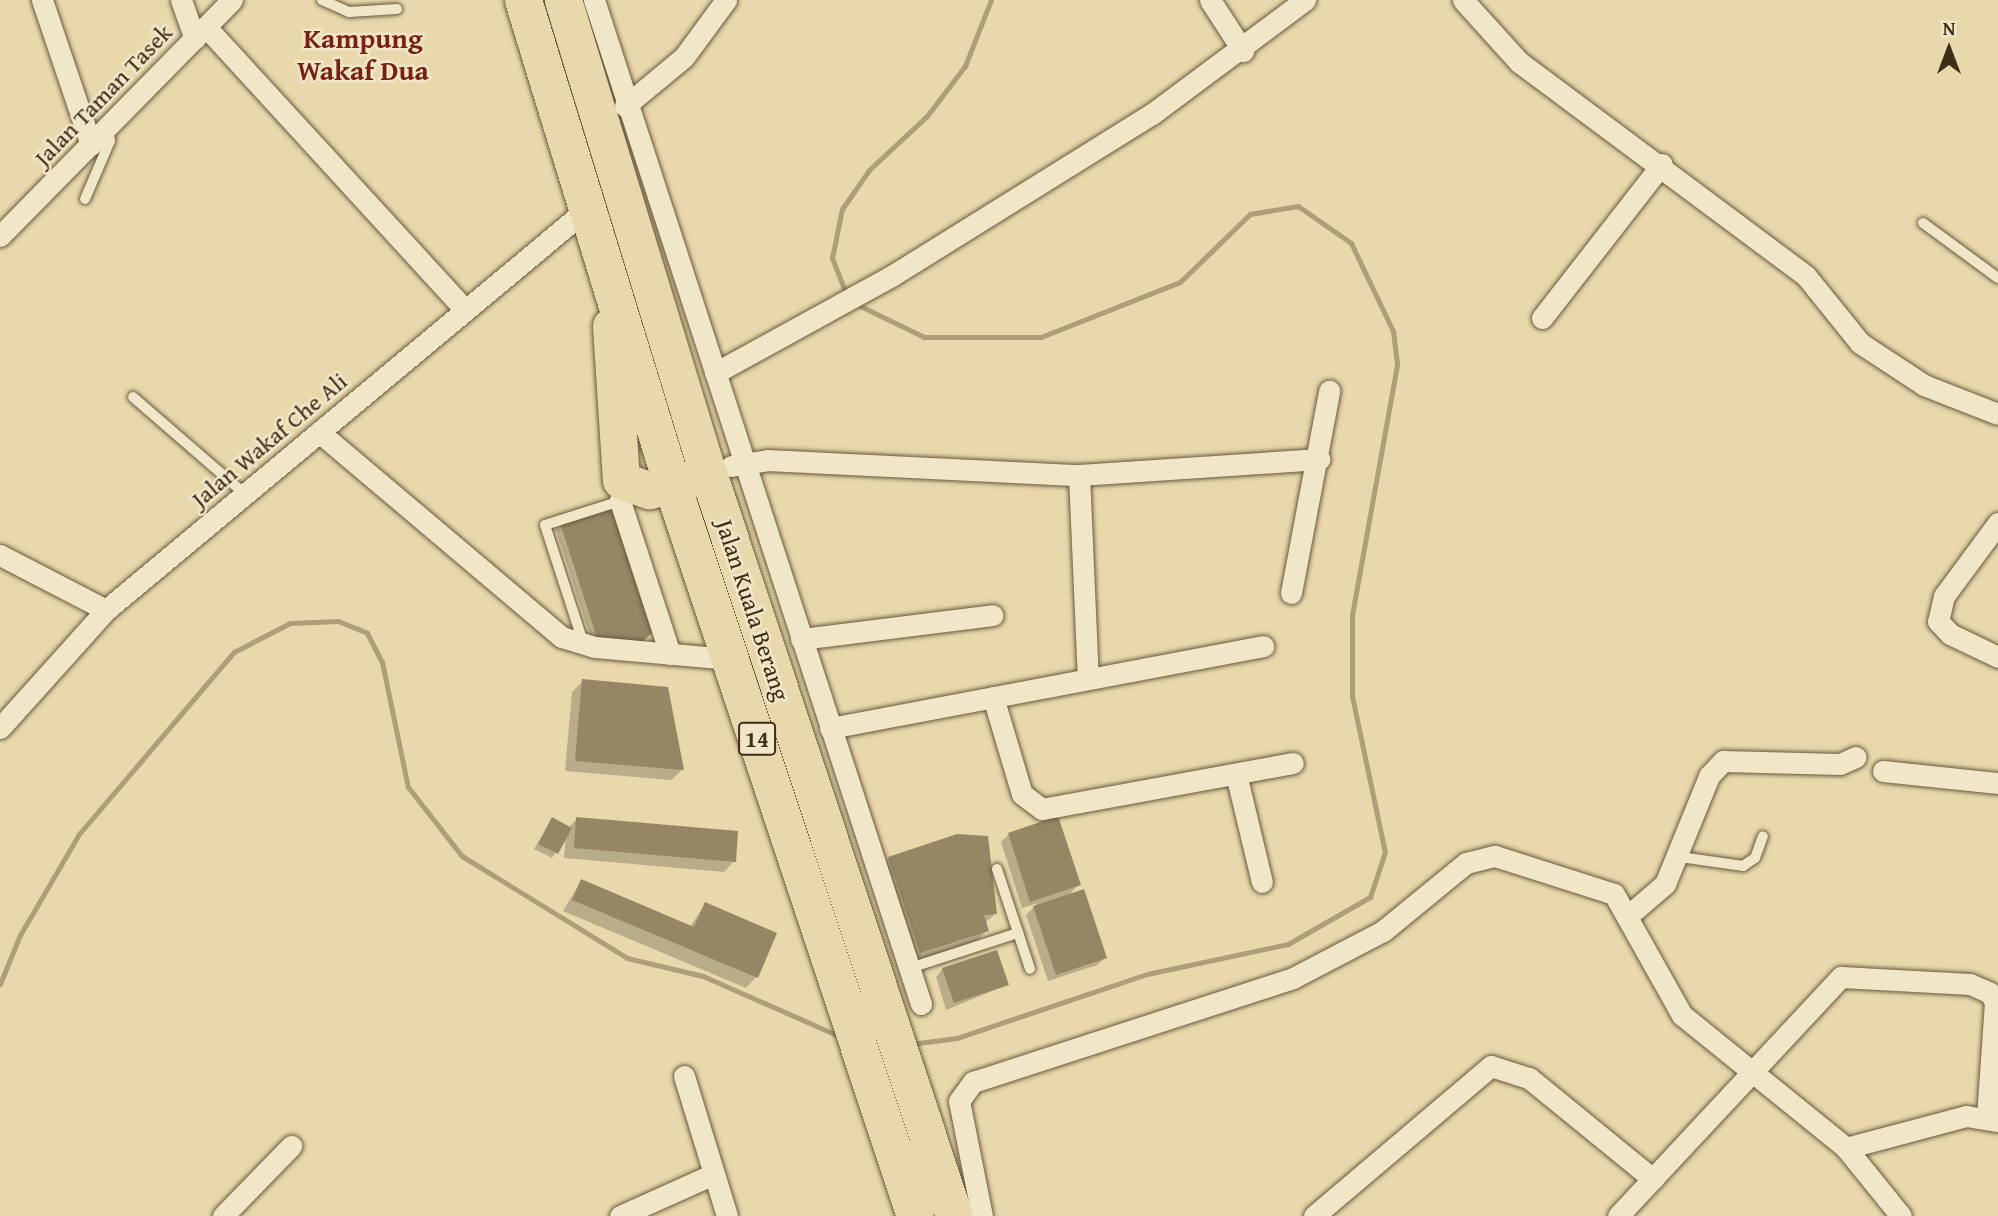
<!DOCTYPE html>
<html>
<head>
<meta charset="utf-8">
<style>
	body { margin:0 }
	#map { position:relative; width:1998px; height:1216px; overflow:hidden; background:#e8d8ab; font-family:"Gentium Book Plus",serif }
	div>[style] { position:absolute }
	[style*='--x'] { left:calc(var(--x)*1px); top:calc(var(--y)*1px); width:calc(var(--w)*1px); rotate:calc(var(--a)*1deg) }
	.shadow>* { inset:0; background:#0003 }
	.stream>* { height:5px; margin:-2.5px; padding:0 2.5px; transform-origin:2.5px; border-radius:2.5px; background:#ae9e79 }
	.building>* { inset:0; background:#968664 }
	.roads { filter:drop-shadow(0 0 2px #68583c) drop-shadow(0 0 2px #68583c) }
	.lane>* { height:10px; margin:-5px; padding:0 5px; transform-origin:5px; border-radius:5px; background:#f0e6c8 }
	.street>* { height:21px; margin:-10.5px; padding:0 10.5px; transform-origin:10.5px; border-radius:10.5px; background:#f0e6c8 }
	.highway>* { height:37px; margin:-18.5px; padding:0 18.5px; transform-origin:18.5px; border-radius:18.5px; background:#e8d8ab }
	span { translate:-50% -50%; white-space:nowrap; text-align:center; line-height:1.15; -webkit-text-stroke:5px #f0e6c8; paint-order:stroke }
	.shield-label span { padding:2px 5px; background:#f0e6c8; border:2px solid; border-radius:5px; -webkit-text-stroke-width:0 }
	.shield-label { font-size:23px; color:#3e2d17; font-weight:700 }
	.street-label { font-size:24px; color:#3e2d17 }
	.quarter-label { font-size:28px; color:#7a1f14; font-weight:700 }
	.north { position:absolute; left:1914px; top:14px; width:70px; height:70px; -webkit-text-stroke:5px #f0e6c8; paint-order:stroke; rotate:0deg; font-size:19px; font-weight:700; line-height:28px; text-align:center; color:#3e2d17 }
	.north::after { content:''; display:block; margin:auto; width:24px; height:32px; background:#3e2d17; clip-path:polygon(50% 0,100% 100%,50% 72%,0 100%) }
</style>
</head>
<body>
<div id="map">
	<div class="shadow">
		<div style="clip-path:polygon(561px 525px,651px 632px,593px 645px,556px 530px)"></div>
		<div style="clip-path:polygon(583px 681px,682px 770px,671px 780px,565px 771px,572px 692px)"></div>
		<div style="clip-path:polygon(552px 819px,568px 828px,577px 819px,734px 861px,724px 872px,564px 858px,566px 835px,552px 858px,534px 849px)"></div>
		<div style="clip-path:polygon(1009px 834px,1079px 884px,1067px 897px,1105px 958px,1097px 965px,1048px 981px,1026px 915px,1038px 903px,1022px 908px,1001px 842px)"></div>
		<div style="clip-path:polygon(889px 858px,996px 913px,985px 923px,987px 930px,977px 941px,910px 963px,879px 869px)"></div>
		<div style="clip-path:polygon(581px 881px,690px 927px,705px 904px,756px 977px,746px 988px,563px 911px)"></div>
		<div style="clip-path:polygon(943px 969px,1007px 985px,946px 1010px,936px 977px)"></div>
	</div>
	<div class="stream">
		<div style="--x:847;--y:296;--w:41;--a:-111.5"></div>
		<div style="--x:832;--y:258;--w:50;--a:-78.5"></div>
		<div style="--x:842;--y:209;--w:47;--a:-55.3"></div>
		<div style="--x:869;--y:170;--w:79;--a:-43"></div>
		<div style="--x:927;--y:116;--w:63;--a:-52.8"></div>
		<div style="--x:965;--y:66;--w:71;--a:-68.5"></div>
		<div style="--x:854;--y:303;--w:78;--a:25.9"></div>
		<div style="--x:924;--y:337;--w:117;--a:0"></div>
		<div style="--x:1041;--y:337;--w:149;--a:-21.6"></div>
		<div style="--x:1180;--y:282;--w:98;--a:-44.2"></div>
		<div style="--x:1250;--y:214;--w:49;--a:-9.5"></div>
		<div style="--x:1298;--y:206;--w:65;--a:34.9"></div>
		<div style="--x:1351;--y:243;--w:98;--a:64.5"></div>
		<div style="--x:1393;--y:331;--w:34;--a:83"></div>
		<div style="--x:1397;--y:365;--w:253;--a:100.2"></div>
		<div style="--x:1352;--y:614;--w:82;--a:90"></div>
		<div style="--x:1352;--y:696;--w:159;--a:78.1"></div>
		<div style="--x:1385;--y:852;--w:47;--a:108.4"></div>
		<div style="--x:1370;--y:897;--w:95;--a:150.2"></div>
		<div style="--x:1288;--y:944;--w:144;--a:168"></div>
		<div style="--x:1147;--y:974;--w:200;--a:161.4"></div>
		<div style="--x:957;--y:1038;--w:47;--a:172.7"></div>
		<div style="--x:0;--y:984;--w:53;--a:-67.8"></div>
		<div style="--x:20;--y:935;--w:117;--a:-59.7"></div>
		<div style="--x:79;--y:834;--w:239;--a:-49.6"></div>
		<div style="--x:234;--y:652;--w:63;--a:-27.4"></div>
		<div style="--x:290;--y:623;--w:48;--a:-2.4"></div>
		<div style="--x:338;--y:621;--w:31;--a:22"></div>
		<div style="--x:367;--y:633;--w:33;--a:63"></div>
		<div style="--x:382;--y:662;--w:128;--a:78.3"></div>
		<div style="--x:408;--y:787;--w:88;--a:52"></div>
		<div style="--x:462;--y:856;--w:194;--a:31.7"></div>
		<div style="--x:627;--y:958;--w:78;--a:13.3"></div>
		<div style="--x:703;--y:976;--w:151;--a:23.8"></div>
	</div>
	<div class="building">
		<div style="clip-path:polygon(612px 506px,653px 632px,642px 642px,598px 641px,560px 523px)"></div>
		<div style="clip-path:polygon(582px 679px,668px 687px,684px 770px,575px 761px)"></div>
		<div style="clip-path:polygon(1058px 816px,1081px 885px,1030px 902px,1008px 833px)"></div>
		<div style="clip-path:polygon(552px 817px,572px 828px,558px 854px,538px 844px)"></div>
		<div style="clip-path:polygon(576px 817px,738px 831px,736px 862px,574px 848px)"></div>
		<div style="clip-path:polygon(957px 834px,988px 836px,997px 914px,984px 915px,989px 931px,920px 953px,888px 857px)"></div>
		<div style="clip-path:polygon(581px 879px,694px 927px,705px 902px,777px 933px,758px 978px,572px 900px)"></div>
		<div style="clip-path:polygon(1084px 889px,1107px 958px,1056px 975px,1033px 906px)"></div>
		<div style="clip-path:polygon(997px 950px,1009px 985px,954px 1003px,942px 968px)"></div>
	</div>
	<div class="roads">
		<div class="lane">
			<div style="--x:322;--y:0;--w:30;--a:24"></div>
			<div style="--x:349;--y:12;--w:48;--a:-3.6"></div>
			<div style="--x:85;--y:199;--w:63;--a:-66.7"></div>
			<div style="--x:110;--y:141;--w:13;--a:-99"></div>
			<div style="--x:1923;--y:223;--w:93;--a:36.3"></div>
			<div style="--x:133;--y:397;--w:148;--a:40.9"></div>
			<div style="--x:583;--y:642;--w:123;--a:-108"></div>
			<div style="--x:545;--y:525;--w:79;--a:-17.7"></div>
			<div style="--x:1680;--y:857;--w:64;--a:8.1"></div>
			<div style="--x:1743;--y:866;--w:14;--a:-34"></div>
			<div style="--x:1755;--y:858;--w:23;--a:-70"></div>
			<div style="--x:997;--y:869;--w:105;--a:71.7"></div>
			<div style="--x:910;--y:968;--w:114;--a:-18"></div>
		</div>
		<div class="street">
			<div style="--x:42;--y:0;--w:153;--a:71.3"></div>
			<div style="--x:181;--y:0;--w:41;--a:70.3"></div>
			<div style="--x:594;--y:0;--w:1056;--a:71.96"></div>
			<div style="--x:1210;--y:0;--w:61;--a:57.1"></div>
			<div style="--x:1463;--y:0;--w:84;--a:47.9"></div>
			<div style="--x:1519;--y:62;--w:358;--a:36.7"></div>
			<div style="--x:1806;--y:276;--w:86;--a:51.1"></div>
			<div style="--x:1860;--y:343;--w:77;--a:33.3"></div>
			<div style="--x:1924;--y:385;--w:79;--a:21.4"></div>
			<div style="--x:206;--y:27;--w:384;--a:47.5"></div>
			<div style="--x:625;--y:106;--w:77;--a:-39.7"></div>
			<div style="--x:684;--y:57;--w:71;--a:-53.6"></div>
			<div style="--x:0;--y:236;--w:331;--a:-45.5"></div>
			<div style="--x:1542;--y:318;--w:195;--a:-52.1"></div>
			<div style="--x:715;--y:373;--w:203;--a:-28.8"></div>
			<div style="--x:893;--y:275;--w:305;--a:-31.9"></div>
			<div style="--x:1152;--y:114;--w:191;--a:-36.7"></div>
			<div style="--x:319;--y:432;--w:318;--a:40.2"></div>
			<div style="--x:562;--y:637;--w:34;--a:17"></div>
			<div style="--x:595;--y:647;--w:136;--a:5.1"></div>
			<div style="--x:731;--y:466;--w:36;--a:-9"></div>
			<div style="--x:767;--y:460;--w:312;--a:2.8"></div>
			<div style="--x:1079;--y:475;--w:241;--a:-3.8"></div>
			<div style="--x:1079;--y:475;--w:204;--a:87.5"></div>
			<div style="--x:627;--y:487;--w:16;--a:117"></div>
			<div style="--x:620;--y:501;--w:161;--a:71.9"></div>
			<div style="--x:1998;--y:523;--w:91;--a:126.5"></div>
			<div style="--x:1944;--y:596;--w:26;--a:103"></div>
			<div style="--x:1938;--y:621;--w:18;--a:47"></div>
			<div style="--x:1950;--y:634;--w:53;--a:25.6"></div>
			<div style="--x:0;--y:555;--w:119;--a:27.4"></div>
			<div style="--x:1291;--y:593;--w:206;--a:-79.3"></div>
			<div style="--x:801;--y:639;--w:193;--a:-7.1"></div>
			<div style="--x:993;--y:697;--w:101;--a:73.4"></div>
			<div style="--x:1022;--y:794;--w:25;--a:37"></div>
			<div style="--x:1042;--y:809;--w:255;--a:-10.4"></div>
			<div style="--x:0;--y:728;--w:159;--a:-48.1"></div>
			<div style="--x:106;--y:610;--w:628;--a:-39.83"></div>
			<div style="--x:830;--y:728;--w:441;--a:-10.7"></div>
			<div style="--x:1883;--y:771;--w:116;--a:6"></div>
			<div style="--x:1236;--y:774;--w:111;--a:76.5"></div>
			<div style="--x:1630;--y:914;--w:46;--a:-40.6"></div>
			<div style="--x:1665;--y:884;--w:117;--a:-67.8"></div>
			<div style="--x:1709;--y:776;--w:21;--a:-47"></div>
			<div style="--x:1723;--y:761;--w:117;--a:1.5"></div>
			<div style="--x:1840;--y:764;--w:17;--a:-24"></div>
			<div style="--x:684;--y:1076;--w:146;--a:72.9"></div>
			<div style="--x:1846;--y:1148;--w:124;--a:-14.9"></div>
			<div style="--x:1966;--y:1116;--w:32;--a:9"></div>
			<div style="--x:223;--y:1216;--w:98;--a:-45.8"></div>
			<div style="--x:620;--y:1216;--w:103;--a:-24.1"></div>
			<div style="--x:982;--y:1216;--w:117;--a:-101.3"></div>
			<div style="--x:959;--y:1101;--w:24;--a:-54"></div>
			<div style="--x:973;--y:1082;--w:336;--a:-18"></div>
			<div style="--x:1293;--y:978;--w:102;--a:-27.6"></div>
			<div style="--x:1383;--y:931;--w:107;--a:-39.3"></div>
			<div style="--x:1466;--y:863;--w:30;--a:-14"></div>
			<div style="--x:1495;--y:856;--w:125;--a:17.7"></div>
			<div style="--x:1614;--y:894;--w:139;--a:60.7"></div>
			<div style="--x:1682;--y:1015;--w:211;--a:39"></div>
			<div style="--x:1846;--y:1148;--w:87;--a:51"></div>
			<div style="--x:1314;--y:1216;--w:232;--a:-40.3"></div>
			<div style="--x:1491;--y:1066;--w:40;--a:18"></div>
			<div style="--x:1529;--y:1078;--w:160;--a:39.2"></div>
			<div style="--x:1618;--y:1216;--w:327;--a:-47"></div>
			<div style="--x:1841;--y:977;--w:129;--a:3.1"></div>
			<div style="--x:1970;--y:984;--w:22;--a:24"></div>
			<div style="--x:1990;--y:993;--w:10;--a:61"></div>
			<div style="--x:1995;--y:1002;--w:115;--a:94"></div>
		</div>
		<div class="highway">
			<div style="--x:523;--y:0;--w:507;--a:72.92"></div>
			<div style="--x:672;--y:485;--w:770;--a:71.61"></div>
			<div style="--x:563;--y:0;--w:495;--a:73"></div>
			<div style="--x:708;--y:473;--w:783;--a:71.68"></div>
			<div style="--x:611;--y:326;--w:154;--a:86.3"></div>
			<div style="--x:621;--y:480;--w:30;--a:20"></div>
			<div style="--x:649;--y:490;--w:47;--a:-14.9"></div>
		</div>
	</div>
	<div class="shield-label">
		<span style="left:757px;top:739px">14</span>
	</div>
	<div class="street-label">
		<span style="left:103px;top:95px;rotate:-46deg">Jalan Taman Tasek</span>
		<span style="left:269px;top:440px;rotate:-40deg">Jalan Wakaf Che Ali</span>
		<span style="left:753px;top:610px;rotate:72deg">Jalan Kuala Berang</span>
	</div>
	<div class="quarter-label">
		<span style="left:363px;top:54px">Kampung<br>Wakaf Dua</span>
	</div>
	<div class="north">N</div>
</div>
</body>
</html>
